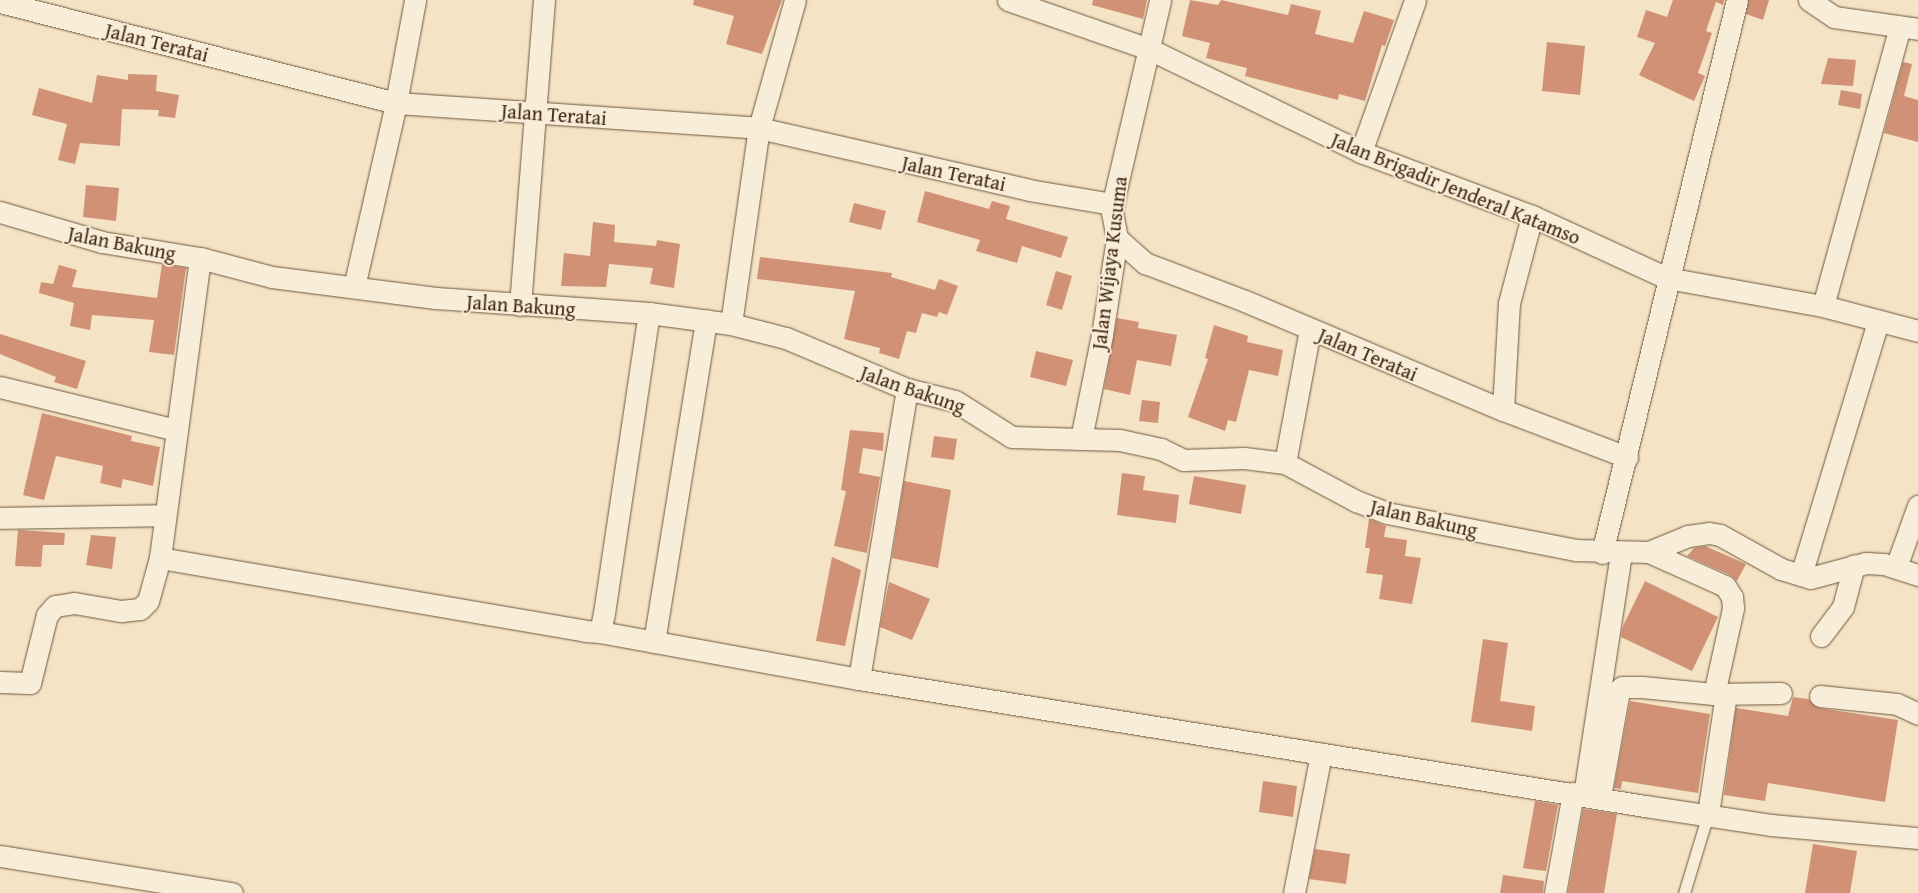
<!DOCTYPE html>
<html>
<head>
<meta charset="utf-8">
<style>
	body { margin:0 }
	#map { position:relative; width:1918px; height:893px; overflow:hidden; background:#f4e3c4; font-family:"Gentium Book Plus",serif }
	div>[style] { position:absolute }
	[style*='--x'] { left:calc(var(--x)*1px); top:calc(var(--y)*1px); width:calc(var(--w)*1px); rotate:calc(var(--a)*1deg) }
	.building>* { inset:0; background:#d19176 }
	.roads { filter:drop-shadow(0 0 1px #6e573d) drop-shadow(0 0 1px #6e573d) }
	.service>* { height:11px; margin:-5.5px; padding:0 5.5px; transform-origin:5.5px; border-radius:5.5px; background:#f8edd9 }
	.minor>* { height:21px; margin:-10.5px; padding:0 10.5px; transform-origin:10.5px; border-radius:10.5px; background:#f8edd9 }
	span { translate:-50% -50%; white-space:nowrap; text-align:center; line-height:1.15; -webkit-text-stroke:4px #f8edd9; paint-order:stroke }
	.street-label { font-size:20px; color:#412810 }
</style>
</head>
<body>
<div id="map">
	<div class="building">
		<div style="clip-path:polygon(694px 0,782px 0,762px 54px,726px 44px,734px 16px,693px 5px)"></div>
		<div style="clip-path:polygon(1093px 0,1147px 0,1143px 19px,1092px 5px)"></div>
		<div style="clip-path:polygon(1190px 0,1218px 5px,1221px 0,1288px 15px,1291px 4px,1321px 11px,1315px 34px,1353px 43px,1364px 11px,1394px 20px,1385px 46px,1382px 45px,1365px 101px,1339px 94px,1338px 100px,1245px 76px,1247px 68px,1206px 58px,1210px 43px,1182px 36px)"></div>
		<div style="clip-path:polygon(1673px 0,1724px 0,1723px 5px,1716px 2px,1706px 31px,1712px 33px,1698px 73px,1705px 76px,1694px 101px,1639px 75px,1655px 43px,1637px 37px,1646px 10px,1667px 17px)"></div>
		<div style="clip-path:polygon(1749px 0,1769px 0,1763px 20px,1746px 14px)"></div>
		<div style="clip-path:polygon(1547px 42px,1585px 46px,1580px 95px,1542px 91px)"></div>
		<div style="clip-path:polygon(1828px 58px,1856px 60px,1853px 86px,1821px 84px)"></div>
		<div style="clip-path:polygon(1903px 62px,1912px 64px,1904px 96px,1918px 100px,1918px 142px,1884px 133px)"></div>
		<div style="clip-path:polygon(128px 74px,157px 75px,156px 91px,179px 95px,175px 118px,158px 116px,159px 110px,122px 109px,120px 146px,80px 143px,75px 164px,58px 160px,67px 124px,32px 115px,39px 88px,92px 103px,97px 75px,128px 80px)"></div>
		<div style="clip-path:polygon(1841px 90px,1862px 94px,1860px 109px,1838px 105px)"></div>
		<div style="clip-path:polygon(86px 185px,119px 188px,116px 221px,83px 217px)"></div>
		<div style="clip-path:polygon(925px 191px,989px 209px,992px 201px,1010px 206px,1006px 219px,1068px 237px,1061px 258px,1022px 246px,1017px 263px,976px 251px,980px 240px,917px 222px)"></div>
		<div style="clip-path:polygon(854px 203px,886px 211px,881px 230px,849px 222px)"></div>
		<div style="clip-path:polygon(593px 222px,615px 225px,614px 242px,656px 246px,657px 240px,680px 244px,674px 288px,650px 284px,653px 268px,609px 264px,606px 287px,561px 286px,564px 253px,590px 256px)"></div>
		<div style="clip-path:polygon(760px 257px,892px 273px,891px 277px,935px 290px,939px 279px,958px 286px,947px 315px,939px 312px,937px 317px,922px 313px,916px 333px,907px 331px,899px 359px,879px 353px,880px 348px,844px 339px,855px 291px,757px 279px)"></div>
		<div style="clip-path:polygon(162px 264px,186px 268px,174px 355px,149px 352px,154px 320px,92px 315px,90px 330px,70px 326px,74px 303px,39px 293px,41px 282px,53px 284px,59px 265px,77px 270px,72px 287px,157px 298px)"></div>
		<div style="clip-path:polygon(1056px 271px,1072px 276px,1062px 310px,1046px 305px)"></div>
		<div style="clip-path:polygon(1117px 318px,1139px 322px,1138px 328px,1177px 335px,1171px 366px,1137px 360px,1130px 395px,1104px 389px)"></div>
		<div style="clip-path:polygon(1214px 325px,1248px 336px,1247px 342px,1283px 350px,1278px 376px,1249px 370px,1236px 422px,1228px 420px,1225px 431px,1188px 417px,1208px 359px,1205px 358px)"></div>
		<div style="clip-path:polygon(0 334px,86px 361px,77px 389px,54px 382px,56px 377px,0 354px)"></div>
		<div style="clip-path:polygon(1036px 351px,1073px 360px,1066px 386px,1030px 377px)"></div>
		<div style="clip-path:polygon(1142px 400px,1160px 402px,1158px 423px,1139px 421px)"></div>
		<div style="clip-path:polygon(42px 413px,132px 436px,131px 441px,160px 447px,153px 486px,123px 479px,121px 488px,100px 483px,103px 466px,56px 456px,44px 500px,23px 495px)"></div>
		<div style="clip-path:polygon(850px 430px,884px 433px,883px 451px,863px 448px,859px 473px,880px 477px,867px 553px,834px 546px,846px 491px,841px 490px)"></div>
		<div style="clip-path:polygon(934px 436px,957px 439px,954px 460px,931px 457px)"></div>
		<div style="clip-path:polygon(1122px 473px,1145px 476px,1143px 490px,1179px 495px,1176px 523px,1117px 515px)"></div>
		<div style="clip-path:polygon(1194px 476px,1246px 485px,1241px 514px,1189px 504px)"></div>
		<div style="clip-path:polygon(904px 481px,951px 490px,938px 568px,892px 558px)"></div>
		<div style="clip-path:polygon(1369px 519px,1386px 526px,1384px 537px,1407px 540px,1405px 556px,1421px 558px,1412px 604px,1379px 599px,1383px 575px,1366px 573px,1370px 548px,1365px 548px)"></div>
		<div style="clip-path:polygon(18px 530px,65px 533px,64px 545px,43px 545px,41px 567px,15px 566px)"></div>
		<div style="clip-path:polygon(91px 535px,116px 537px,112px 569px,86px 565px)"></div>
		<div style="clip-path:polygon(1705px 546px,1746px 564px,1737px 581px,1730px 575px,1687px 556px,1694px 548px)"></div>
		<div style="clip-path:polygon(832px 557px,861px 570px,845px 646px,816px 641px)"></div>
		<div style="clip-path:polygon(1645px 581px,1718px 617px,1692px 671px,1621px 637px,1623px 626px)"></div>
		<div style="clip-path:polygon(889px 582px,930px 599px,912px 640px,880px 627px)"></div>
		<div style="clip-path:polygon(1483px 639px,1508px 643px,1500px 701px,1535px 706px,1532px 731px,1471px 722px)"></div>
		<div style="clip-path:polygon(1793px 697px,1808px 699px,1819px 708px,1898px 720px,1885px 802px,1768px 783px,1765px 801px,1724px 795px,1736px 708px,1788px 716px)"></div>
		<div style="clip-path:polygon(1630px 701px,1710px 714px,1698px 793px,1622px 781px,1621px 789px,1614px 788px)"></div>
		<div style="clip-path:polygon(1263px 781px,1297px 786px,1293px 817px,1259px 812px)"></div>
		<div style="clip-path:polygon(1535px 801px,1558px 805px,1546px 871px,1523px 868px)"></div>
		<div style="clip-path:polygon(1583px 809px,1617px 814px,1604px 893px,1568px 893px)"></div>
		<div style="clip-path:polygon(1813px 844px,1857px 851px,1850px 893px,1805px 893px)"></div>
		<div style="clip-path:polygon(1315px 849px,1350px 854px,1346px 884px,1309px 879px)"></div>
		<div style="clip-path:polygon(1503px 875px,1544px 881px,1543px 893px,1500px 893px)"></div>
	</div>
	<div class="roads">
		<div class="service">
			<div style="--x:1684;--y:893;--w:83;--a:-73.1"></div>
		</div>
		<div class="minor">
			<div style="--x:1008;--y:0;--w:149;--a:19.2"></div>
			<div style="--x:1149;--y:49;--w:236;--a:25.9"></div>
			<div style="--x:1361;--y:152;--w:183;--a:20.5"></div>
			<div style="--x:1532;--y:216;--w:149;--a:24.7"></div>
			<div style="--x:1667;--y:278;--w:158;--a:10.2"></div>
			<div style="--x:1823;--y:306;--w:98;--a:14.7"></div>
			<div style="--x:1809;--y:0;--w:30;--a:34"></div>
			<div style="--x:1834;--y:17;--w:85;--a:8.1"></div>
			<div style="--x:0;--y:2;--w:409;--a:14.3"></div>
			<div style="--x:396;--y:103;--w:364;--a:3.9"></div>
			<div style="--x:759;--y:128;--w:277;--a:12.9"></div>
			<div style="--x:1029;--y:190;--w:85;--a:9.5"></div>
			<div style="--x:1361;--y:152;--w:161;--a:-70.4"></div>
			<div style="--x:0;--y:212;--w:106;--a:16.4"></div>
			<div style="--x:102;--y:242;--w:99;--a:9.3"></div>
			<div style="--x:200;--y:258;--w:74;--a:14.8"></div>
			<div style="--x:272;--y:277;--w:165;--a:7.3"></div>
			<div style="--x:436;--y:298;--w:214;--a:4"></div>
			<div style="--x:649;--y:313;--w:83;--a:7.6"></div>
			<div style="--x:731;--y:324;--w:57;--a:14.3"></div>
			<div style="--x:786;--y:338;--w:131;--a:22.9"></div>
			<div style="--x:907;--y:389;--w:49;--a:14"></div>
			<div style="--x:955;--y:401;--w:67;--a:32.3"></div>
			<div style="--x:1012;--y:437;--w:108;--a:1.6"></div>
			<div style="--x:1120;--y:440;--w:42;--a:12.4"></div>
			<div style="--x:1161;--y:449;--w:25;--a:26"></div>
			<div style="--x:1184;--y:460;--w:60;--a:-1.9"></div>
			<div style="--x:1244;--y:458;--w:41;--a:7"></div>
			<div style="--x:1285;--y:463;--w:81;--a:28.2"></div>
			<div style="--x:1356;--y:501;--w:33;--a:21"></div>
			<div style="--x:1387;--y:513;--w:193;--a:11.1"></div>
			<div style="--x:1576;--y:550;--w:73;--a:1.6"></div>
			<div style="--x:1649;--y:552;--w:42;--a:-22.3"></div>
			<div style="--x:1688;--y:536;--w:21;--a:-8"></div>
			<div style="--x:1709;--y:533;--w:11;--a:10"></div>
			<div style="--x:1720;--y:535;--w:70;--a:29.1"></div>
			<div style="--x:1781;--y:569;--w:30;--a:17"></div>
			<div style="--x:1810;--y:578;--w:58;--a:-15"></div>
			<div style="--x:1866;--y:563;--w:18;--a:3"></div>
			<div style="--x:1884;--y:564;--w:36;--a:18"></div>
			<div style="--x:1117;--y:238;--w:38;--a:42"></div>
			<div style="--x:1145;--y:263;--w:107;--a:20.8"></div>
			<div style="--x:1245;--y:301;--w:280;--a:22.9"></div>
			<div style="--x:1503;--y:410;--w:133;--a:20.8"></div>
			<div style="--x:200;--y:258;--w:303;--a:97.6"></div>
			<div style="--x:160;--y:558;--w:431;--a:9.7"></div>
			<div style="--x:585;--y:631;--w:15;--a:4"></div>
			<div style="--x:600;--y:632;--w:19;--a:-78"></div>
			<div style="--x:604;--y:613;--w:303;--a:-81.5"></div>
			<div style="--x:354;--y:287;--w:189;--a:-77.1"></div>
			<div style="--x:396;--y:103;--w:105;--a:-79.5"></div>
			<div style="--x:520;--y:305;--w:306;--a:-85.5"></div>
			<div style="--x:1823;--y:306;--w:289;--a:-74.6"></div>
			<div style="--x:731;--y:324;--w:198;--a:-81.9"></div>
			<div style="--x:759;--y:128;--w:133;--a:-74.3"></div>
			<div style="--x:0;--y:387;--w:182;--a:13.7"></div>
			<div style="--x:1503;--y:410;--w:107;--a:-86.8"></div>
			<div style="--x:1509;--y:303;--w:90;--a:-75.2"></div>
			<div style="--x:1081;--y:439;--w:106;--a:-78.6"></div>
			<div style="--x:1102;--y:335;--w:98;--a:-81.2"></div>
			<div style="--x:1117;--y:238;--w:26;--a:-101"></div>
			<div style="--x:1112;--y:212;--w:18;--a:-81"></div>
			<div style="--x:1115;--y:194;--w:199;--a:-76.9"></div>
			<div style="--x:1285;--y:463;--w:135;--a:-79.4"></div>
			<div style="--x:0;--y:518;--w:165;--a:-1"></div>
			<div style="--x:1602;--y:553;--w:569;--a:-76.28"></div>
			<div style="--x:1896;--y:567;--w:65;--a:-70.2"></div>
			<div style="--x:1801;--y:575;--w:265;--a:-73.1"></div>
			<div style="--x:600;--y:632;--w:263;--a:10.3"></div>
			<div style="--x:859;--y:679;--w:796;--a:9.18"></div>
			<div style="--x:1645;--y:806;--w:127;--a:8.6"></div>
			<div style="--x:1771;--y:825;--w:148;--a:5.1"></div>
			<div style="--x:1821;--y:636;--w:36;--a:-53"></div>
			<div style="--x:1843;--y:607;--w:43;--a:-75.3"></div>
			<div style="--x:654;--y:642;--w:326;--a:-80.8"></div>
			<div style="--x:859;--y:679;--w:294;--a:-80.6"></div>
			<div style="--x:0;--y:682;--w:30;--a:2"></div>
			<div style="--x:30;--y:683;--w:70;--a:-76"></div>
			<div style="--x:47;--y:615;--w:12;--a:-48"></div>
			<div style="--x:55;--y:606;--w:19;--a:-9"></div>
			<div style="--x:74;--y:603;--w:48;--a:9.7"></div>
			<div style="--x:121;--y:611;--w:19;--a:-6"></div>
			<div style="--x:140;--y:609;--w:11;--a:-45"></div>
			<div style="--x:148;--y:601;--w:45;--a:-74.4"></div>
			<div style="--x:1714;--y:694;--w:67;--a:-0.9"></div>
			<div style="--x:1820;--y:696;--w:77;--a:5.9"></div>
			<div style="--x:1897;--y:704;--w:23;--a:25"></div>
			<div style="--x:1584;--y:795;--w:245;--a:-81.3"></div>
			<div style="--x:1600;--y:797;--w:109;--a:-79.9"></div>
			<div style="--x:1619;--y:690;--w:4;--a:-45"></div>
			<div style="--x:1622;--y:687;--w:20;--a:0"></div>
			<div style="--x:1642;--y:687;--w:72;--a:5.6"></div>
			<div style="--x:1714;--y:694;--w:88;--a:-77.5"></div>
			<div style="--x:1733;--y:608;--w:11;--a:-95"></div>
			<div style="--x:1732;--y:597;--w:13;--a:-122"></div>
			<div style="--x:1725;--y:586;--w:83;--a:-155.9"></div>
			<div style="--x:1708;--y:814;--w:121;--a:-81.5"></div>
			<div style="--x:0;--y:856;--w:235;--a:9.1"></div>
			<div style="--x:1294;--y:893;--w:142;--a:-79"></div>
			<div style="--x:1555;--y:893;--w:102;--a:-79.8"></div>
		</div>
	</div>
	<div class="street-label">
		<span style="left:157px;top:42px;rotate:14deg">Jalan Teratai</span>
		<span style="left:554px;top:114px;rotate:4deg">Jalan Teratai</span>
		<span style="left:954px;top:173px;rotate:12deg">Jalan Teratai</span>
		<span style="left:1456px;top:188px;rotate:22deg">Jalan Brigadir Jenderal Katamso</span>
		<span style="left:122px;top:243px;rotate:11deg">Jalan Bakung</span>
		<span style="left:1109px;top:263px;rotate:-83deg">Jalan Wijaya Kusuma</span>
		<span style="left:521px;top:305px;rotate:4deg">Jalan Bakung</span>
		<span style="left:1368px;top:354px;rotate:23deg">Jalan Teratai</span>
		<span style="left:913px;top:389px;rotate:19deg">Jalan Bakung</span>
		<span style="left:1424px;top:518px;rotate:13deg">Jalan Bakung</span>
	</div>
</div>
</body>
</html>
